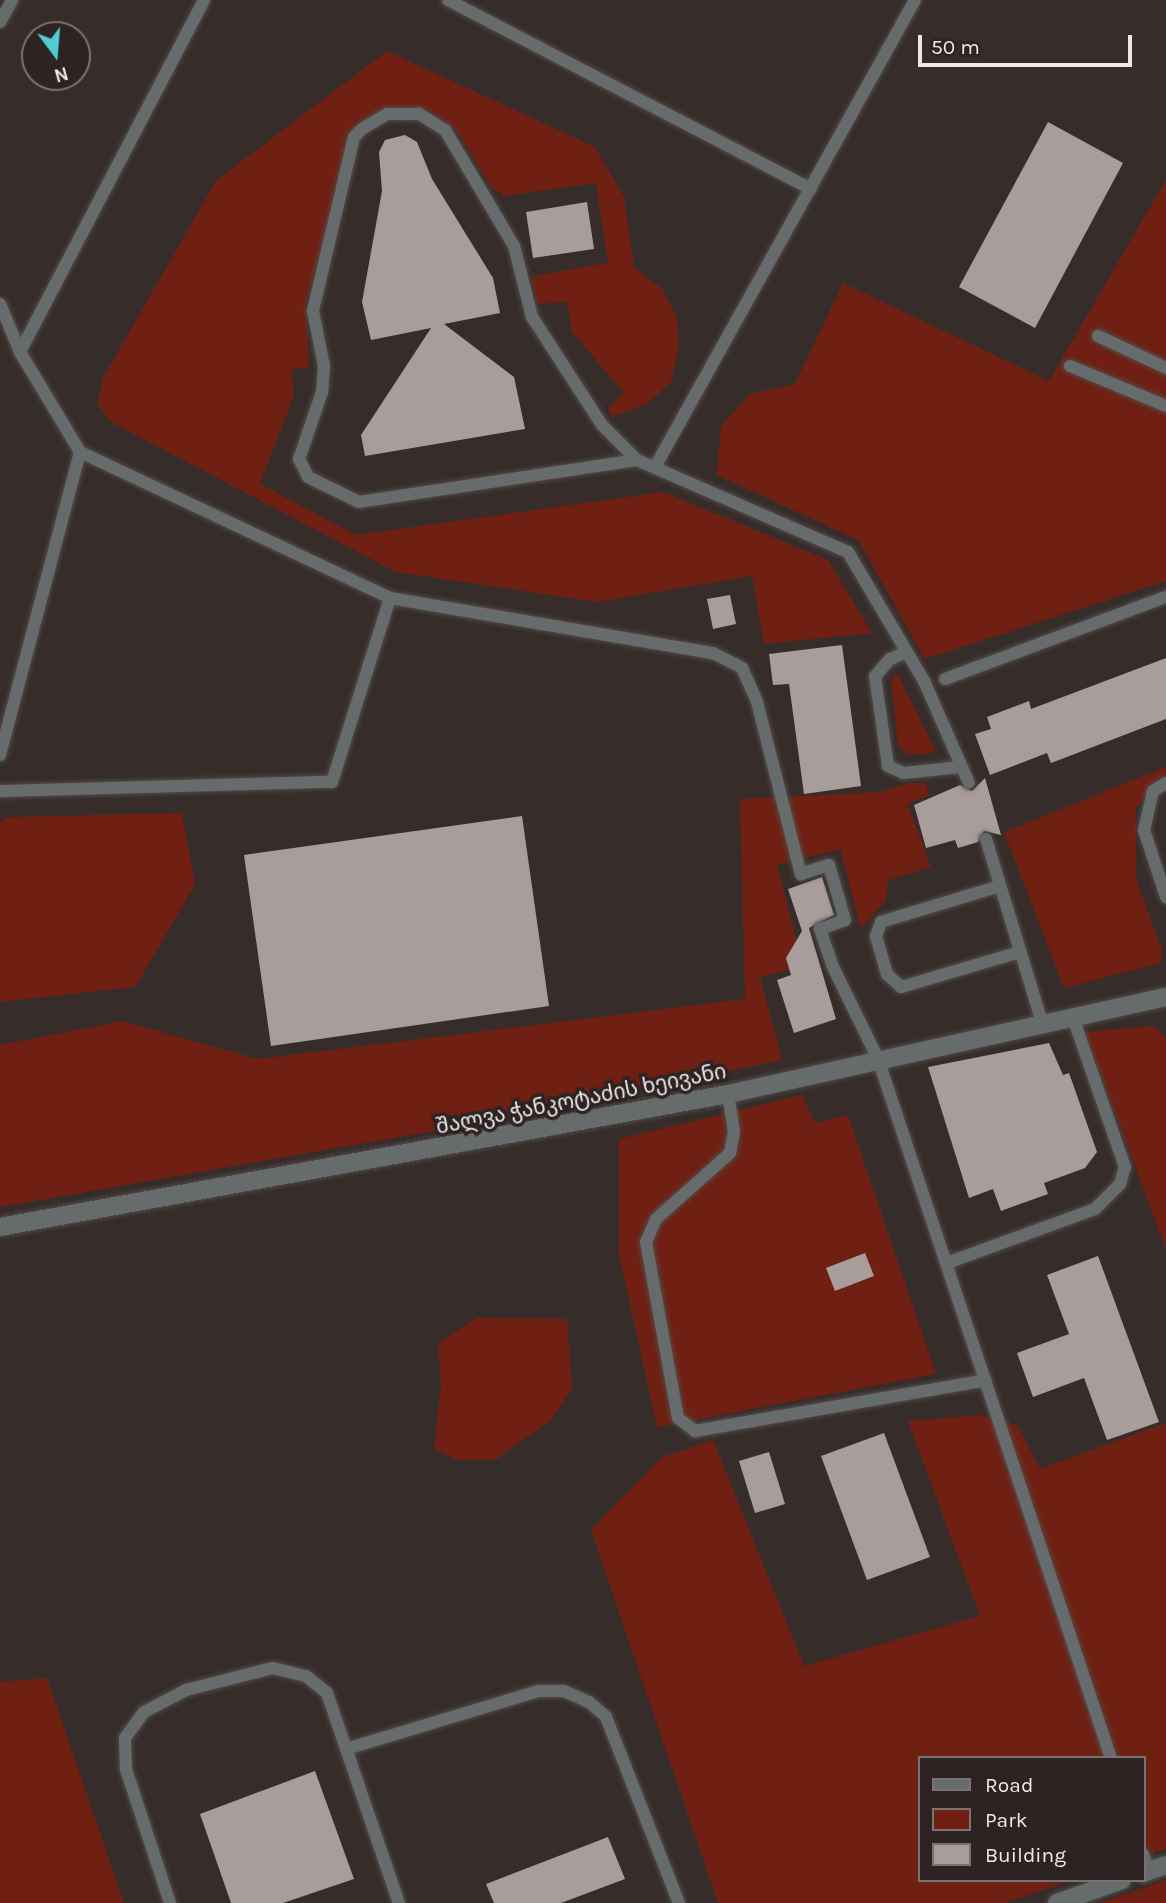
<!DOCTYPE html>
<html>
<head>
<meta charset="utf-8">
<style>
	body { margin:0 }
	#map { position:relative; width:1166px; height:1903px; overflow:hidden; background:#362d2b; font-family:Karla,"Noto Sans Georgian",sans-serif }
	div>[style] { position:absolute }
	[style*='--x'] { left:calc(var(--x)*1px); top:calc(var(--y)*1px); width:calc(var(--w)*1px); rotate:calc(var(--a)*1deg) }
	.green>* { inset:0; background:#702013 }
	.building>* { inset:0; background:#a89d9b }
	.roads { filter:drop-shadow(0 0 2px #534b49) drop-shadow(0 0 2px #534b49) }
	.lane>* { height:12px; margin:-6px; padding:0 6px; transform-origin:6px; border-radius:6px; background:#666b6b }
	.street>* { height:18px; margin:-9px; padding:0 9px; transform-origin:9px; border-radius:9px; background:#666b6b }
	span { translate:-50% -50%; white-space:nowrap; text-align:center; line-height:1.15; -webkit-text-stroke:7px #2c2322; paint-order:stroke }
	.street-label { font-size:21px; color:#eee8e7 }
	.legend { position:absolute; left:918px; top:1756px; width:228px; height:126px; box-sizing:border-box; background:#2c2322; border:2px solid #7a7271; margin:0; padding:9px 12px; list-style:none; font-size:21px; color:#eee8e7 }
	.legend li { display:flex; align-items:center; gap:14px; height:35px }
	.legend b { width:35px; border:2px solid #7a7271 }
	.north { position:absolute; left:21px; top:21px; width:70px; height:70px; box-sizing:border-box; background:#2c2322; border:2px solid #7a7271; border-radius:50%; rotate:164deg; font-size:19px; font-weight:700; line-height:28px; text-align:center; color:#eee8e7 }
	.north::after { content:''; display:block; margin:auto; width:24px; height:32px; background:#51ccd2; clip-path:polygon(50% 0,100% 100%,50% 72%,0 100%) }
	.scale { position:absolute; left:918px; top:35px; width:214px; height:32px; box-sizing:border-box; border:4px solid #eee8e7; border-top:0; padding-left:9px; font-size:21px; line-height:24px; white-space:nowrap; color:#eee8e7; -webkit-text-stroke:5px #2c2322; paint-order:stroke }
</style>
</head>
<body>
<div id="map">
	<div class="green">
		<div style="clip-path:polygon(387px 51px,595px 147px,624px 197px,634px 267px,663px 290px,677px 318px,679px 345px,671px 382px,647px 404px,612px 417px,608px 409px,624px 393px,572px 332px,567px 302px,537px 304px,532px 276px,608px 263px,596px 183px,504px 196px,491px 187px,455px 128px,427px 109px,384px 112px,354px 137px,306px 301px,309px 367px,291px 370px,294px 395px,260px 484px,356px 535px,663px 492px,828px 560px,872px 633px,764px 644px,752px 576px,596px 602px,396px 572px,111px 422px,97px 403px,104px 376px,216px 181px)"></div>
		<div style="clip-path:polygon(1166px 180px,1166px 581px,925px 659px,858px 540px,717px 475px,721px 426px,750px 394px,795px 384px,843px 283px,1049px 381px)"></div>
		<div style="clip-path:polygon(897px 673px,935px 750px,930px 753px,908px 755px,898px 745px,891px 680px)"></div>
		<div style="clip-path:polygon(1166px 767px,1166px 778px,1136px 807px,1136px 879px,1162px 950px,1161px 963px,1064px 988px,1004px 832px)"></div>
		<div style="clip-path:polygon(908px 783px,926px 783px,929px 796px,907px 803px,931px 867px,888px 880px,886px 900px,861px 928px,840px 849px,777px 865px,803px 966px,760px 977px,782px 1060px,491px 1121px,0 1207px,0 1045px,122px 1021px,258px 1059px,745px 999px,740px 799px,881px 792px)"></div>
		<div style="clip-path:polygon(182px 813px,195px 885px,135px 987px,0 1002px,0 822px,9px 817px)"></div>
		<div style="clip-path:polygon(1152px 1026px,1166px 1037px,1166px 1249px,1085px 1032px)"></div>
		<div style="clip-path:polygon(802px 1095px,815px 1123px,848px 1115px,936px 1374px,657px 1427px,619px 1254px,619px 1139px)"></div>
		<div style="clip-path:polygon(477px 1318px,567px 1319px,572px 1389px,551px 1420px,495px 1460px,457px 1460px,434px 1449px,441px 1385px,438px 1343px)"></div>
		<div style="clip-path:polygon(980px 1415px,1018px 1426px,1040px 1469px,1166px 1423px,1166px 1849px,1143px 1856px,1143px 1758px,919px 1758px,919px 1880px,1072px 1880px,1004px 1903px,718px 1903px,591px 1530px,662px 1457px,713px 1440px,804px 1666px,980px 1616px,908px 1421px)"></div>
		<div style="clip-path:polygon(47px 1678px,124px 1903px,0 1903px,0 1682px)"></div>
		<div style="clip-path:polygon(1166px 1880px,1166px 1903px,1100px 1903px)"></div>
	</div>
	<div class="building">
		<div style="clip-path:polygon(1048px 122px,1123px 163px,1035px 328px,959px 287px)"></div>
		<div style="clip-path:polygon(405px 135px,417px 142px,432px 179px,493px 278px,500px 313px,444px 324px,514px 377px,525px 429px,365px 456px,361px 435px,431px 328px,371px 340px,362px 302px,382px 191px,379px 152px,385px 140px)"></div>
		<div style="clip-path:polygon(587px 202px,594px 249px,533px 258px,526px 212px)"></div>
		<div style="clip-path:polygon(730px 595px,736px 624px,713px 629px,707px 599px)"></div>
		<div style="clip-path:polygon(842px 645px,861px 786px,804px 794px,789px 684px,773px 685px,769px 654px)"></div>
		<div style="clip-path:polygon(1166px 658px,1166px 719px,1051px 763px,1047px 753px,990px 775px,975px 734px,991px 729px,987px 717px,1029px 701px,1031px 709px)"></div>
		<div style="clip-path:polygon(985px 778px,1001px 835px,984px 831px,978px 842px,958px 848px,955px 840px,926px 848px,914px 805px,960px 785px,972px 791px)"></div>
		<div style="clip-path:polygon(522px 816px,549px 1006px,271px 1046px,244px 855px)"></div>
		<div style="clip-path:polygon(822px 877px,834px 915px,809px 928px,836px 1019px,794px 1033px,777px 980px,791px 975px,786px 958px,802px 931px,788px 889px)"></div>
		<div style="clip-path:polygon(1049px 1043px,1063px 1075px,1069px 1073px,1097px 1152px,1085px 1168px,1044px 1183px,1048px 1194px,1001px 1211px,993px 1189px,969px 1198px,928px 1067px)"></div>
		<div style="clip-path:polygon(865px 1253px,874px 1276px,835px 1291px,826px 1268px)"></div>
		<div style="clip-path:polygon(1098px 1256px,1159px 1422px,1107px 1440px,1084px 1378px,1033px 1397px,1017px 1353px,1069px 1334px,1047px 1275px)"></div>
		<div style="clip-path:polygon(884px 1433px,930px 1557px,867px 1580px,821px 1456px)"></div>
		<div style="clip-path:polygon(769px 1452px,785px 1504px,755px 1513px,739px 1461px)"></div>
		<div style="clip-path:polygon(315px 1771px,354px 1879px,283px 1903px,231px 1903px,200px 1814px)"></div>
		<div style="clip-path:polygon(608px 1837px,625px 1879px,561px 1903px,494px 1903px,486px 1884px)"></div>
	</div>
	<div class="roads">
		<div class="lane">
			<div style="--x:448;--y:0;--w:409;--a:27.5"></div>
			<div style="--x:0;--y:22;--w:25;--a:-61"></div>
			<div style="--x:0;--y:304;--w:52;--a:67.4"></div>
			<div style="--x:20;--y:352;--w:117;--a:59"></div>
			<div style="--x:80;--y:452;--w:343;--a:25.2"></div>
			<div style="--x:390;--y:598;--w:328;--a:9.7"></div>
			<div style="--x:713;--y:653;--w:33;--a:27"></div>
			<div style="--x:742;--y:668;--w:37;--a:66"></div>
			<div style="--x:757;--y:702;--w:178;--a:75.7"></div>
			<div style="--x:801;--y:874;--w:29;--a:-18"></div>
			<div style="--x:829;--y:865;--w:57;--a:73.8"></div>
			<div style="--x:845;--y:920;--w:27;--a:160"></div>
			<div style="--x:820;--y:929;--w:40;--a:71.1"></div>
			<div style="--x:833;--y:967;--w:102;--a:63.9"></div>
			<div style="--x:878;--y:1059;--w:737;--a:71.57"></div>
			<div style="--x:1098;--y:336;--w:75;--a:25.2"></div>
			<div style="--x:20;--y:352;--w:397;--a:-62.4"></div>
			<div style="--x:1070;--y:366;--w:104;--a:22.6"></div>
			<div style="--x:637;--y:460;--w:49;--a:-135"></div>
			<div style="--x:602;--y:425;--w:129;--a:-122.9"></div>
			<div style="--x:532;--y:317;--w:73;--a:-104.2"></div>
			<div style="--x:514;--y:246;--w:135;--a:-120.7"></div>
			<div style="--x:445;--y:130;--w:31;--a:-148"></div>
			<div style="--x:419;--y:114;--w:32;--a:180"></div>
			<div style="--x:387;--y:114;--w:29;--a:149"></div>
			<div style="--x:362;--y:129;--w:11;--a:135"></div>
			<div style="--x:354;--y:137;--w:179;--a:103.3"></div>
			<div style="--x:313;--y:311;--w:56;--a:78.7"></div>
			<div style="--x:324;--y:366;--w:26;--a:94"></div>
			<div style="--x:322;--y:392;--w:71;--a:108.9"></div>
			<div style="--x:299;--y:459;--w:20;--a:63"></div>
			<div style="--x:308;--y:477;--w:57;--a:26.1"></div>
			<div style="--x:359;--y:502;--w:281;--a:-8.6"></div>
			<div style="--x:637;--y:460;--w:230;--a:23.6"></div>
			<div style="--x:848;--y:552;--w:150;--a:59.5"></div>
			<div style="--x:924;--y:681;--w:111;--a:66.2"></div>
			<div style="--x:655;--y:467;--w:534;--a:-60.89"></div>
			<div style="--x:906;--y:652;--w:17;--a:156"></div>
			<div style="--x:890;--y:659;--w:23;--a:131"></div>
			<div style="--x:875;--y:676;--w:91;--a:81.8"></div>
			<div style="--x:888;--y:766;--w:17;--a:24"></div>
			<div style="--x:904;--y:773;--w:57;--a:-6"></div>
			<div style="--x:945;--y:679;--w:236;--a:-20.4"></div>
			<div style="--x:0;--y:755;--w:313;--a:-75.2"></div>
			<div style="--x:1166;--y:783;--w:15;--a:148"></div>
			<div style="--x:1153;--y:791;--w:40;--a:103"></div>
			<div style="--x:1144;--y:830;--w:71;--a:71.8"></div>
			<div style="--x:0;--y:791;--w:332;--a:-1.6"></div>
			<div style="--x:332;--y:782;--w:193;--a:-72.5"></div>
			<div style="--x:986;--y:839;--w:191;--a:73"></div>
			<div style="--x:1000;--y:886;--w:124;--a:163.2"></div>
			<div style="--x:881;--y:922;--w:15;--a:110"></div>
			<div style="--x:876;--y:936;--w:40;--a:74"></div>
			<div style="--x:887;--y:974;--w:19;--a:43"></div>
			<div style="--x:901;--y:987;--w:124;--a:-16.4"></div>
			<div style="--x:728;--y:1094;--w:37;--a:81"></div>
			<div style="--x:734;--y:1131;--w:22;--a:100"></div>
			<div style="--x:730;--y:1153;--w:99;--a:138.3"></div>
			<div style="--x:656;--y:1219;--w:25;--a:113"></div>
			<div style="--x:646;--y:1242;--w:179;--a:79.7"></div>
			<div style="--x:678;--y:1418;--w:21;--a:37"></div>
			<div style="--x:695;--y:1431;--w:295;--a:-9.9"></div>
			<div style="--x:947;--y:1263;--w:158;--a:-20"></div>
			<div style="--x:1095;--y:1209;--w:35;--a:-45"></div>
			<div style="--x:1120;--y:1184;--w:18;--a:-74"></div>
			<div style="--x:1125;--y:1167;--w:161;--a:-109.2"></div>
			<div style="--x:346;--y:1749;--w:201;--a:-16.8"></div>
			<div style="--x:538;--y:1691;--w:26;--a:0"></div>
			<div style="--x:564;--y:1691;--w:27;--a:24"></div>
			<div style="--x:589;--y:1702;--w:23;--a:41"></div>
			<div style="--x:606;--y:1717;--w:200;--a:68.6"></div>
			<div style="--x:1143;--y:1854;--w:18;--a:71"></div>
			<div style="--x:170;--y:1903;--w:141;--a:-108.2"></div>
			<div style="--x:126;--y:1769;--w:31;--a:-92"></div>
			<div style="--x:125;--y:1738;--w:32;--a:-54"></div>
			<div style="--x:144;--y:1712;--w:47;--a:-27.6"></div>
			<div style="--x:186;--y:1690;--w:90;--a:-14.2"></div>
			<div style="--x:273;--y:1668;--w:34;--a:14"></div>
			<div style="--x:306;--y:1676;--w:27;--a:39"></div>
			<div style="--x:327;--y:1693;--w:222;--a:71.1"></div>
		</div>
		<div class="street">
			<div style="--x:0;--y:1227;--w:740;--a:-10.35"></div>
			<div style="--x:728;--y:1094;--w:449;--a:-12.5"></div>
			<div style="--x:1143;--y:1873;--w:24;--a:-19"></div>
			<div style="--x:1057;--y:1903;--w:69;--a:-19.5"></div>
		</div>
	</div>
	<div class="street-label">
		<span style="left:581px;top:1099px;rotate:-11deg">შალვა ჭანკოტაძის ხეივანი</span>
	</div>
	<ul class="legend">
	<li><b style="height:9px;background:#666b6b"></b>Road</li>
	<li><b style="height:19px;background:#702013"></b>Park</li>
	<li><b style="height:19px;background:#a89d9b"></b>Building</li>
	</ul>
	<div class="north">N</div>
	<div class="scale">50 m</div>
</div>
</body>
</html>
